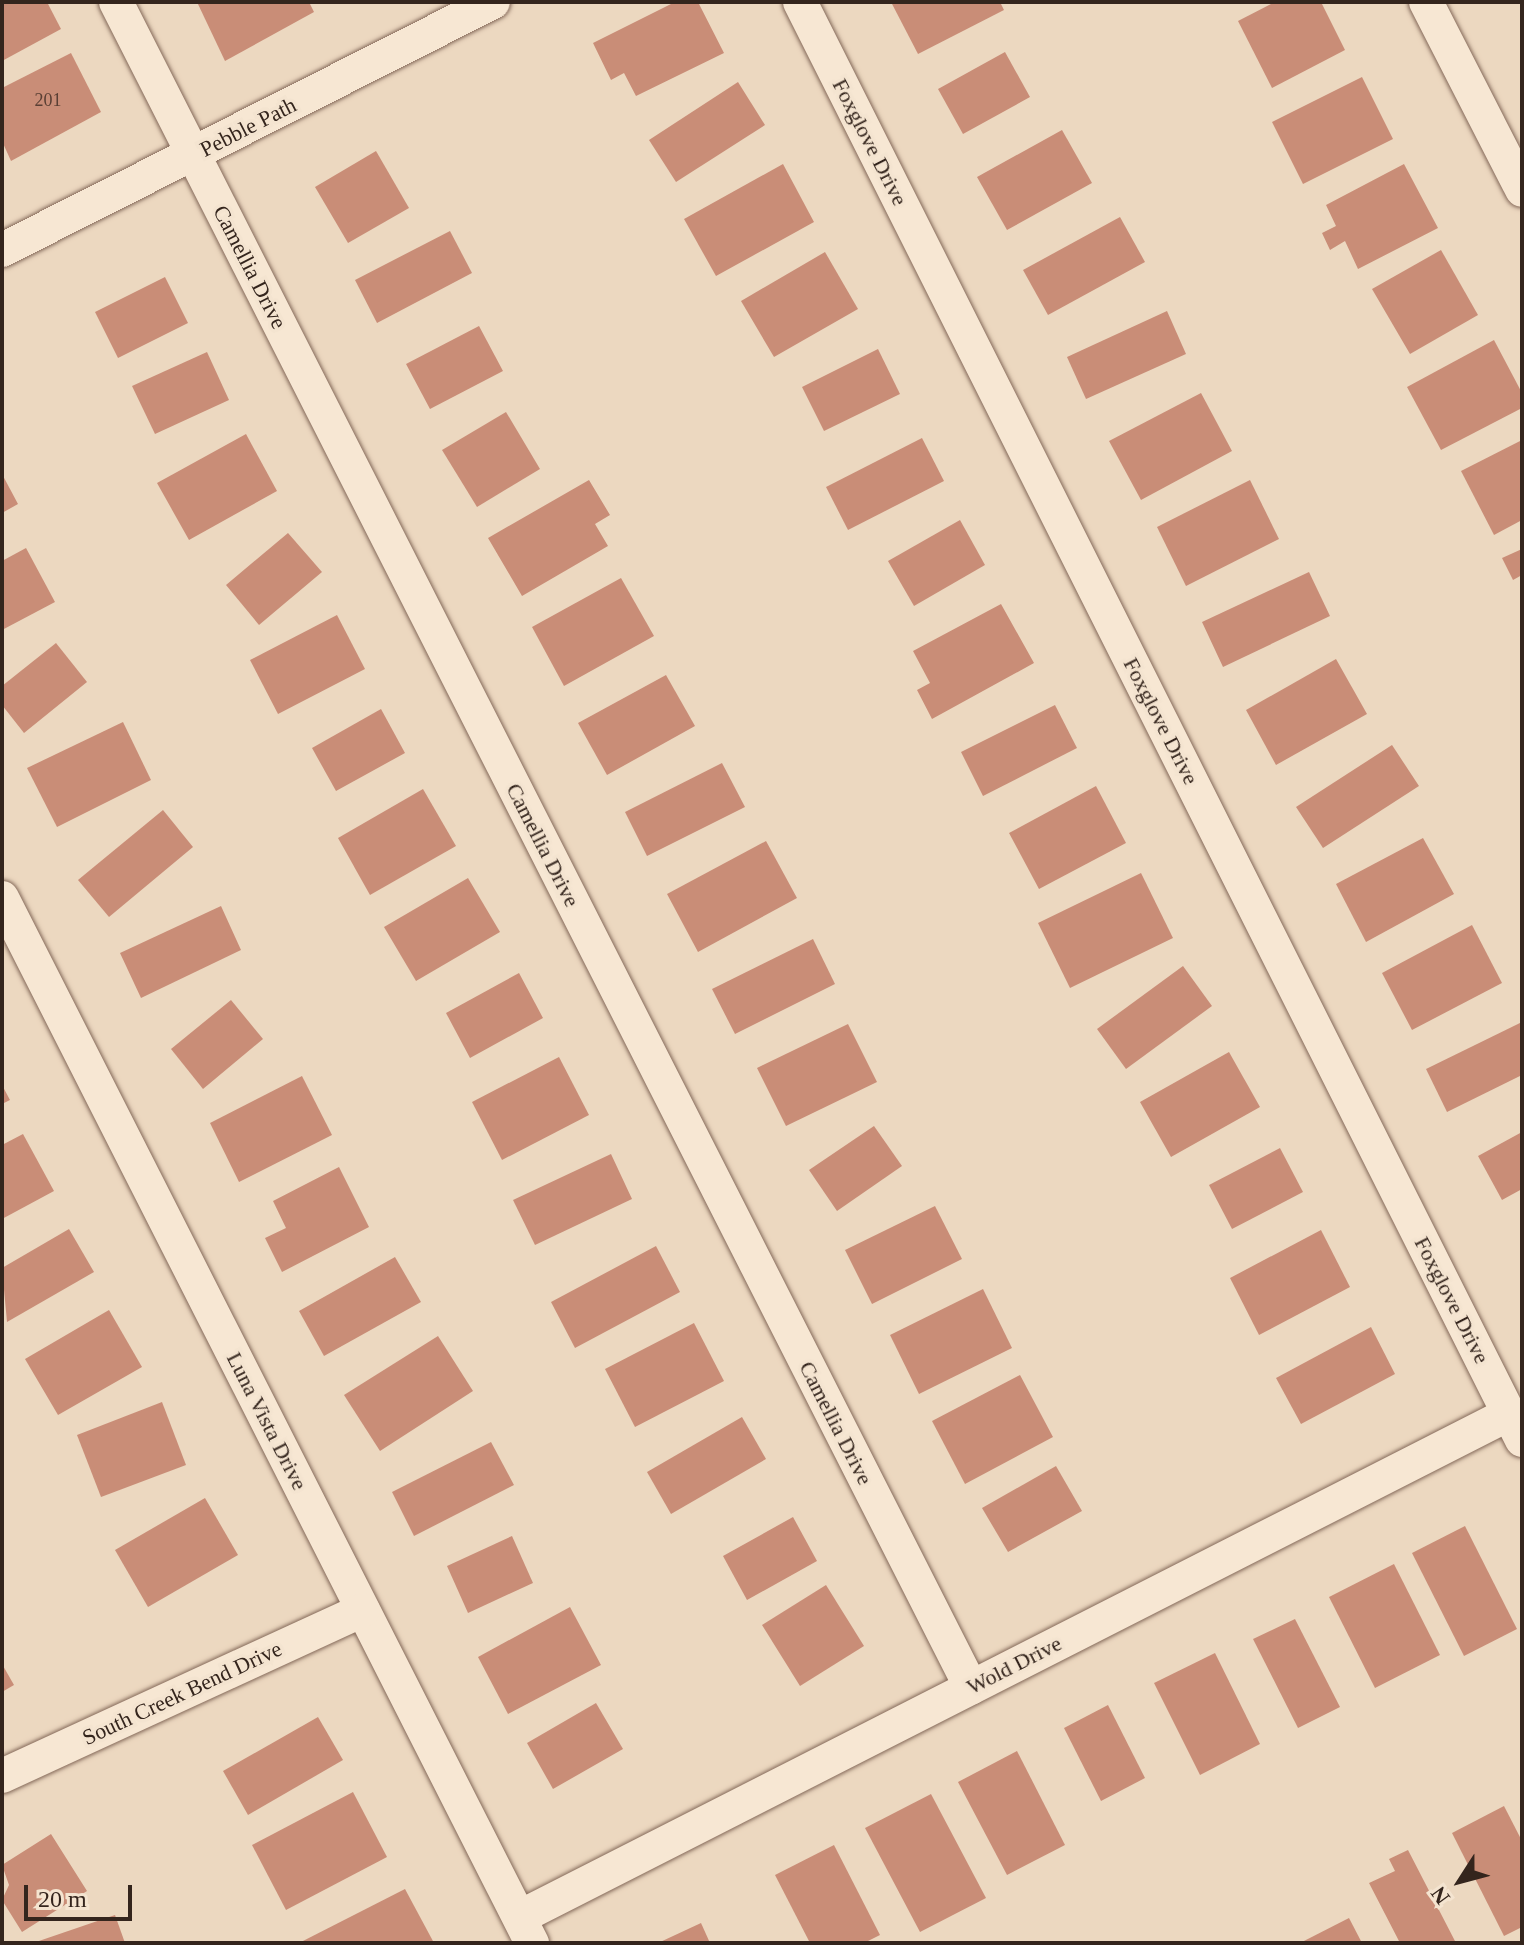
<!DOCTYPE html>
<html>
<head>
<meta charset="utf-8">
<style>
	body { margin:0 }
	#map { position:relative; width:1524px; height:1945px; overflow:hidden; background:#ecd8c0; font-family:"Times New Roman",serif }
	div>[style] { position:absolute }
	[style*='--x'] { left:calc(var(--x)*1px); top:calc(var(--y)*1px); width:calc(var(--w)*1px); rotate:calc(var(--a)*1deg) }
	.building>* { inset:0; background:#c98d77 }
	.roads { filter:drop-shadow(0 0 2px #846959) drop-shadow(0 0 2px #846959) }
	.street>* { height:34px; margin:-17px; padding:0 17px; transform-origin:17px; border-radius:17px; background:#f7e7d3 }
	span { translate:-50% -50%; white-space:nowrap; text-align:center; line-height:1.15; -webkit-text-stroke:7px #f4e4d0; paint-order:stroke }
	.number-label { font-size:18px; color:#593f34 }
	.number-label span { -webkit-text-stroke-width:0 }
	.street-label { font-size:22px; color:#34251d }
	.frame { position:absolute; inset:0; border:4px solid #34251d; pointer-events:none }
	.north { position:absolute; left:1420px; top:1841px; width:80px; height:80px; -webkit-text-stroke:6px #f4e4d0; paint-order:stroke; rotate:234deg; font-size:22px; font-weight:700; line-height:32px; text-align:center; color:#34251d }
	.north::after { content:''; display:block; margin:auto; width:28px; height:36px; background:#34251d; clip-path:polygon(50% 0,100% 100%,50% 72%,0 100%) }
	.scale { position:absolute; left:24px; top:1885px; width:108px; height:36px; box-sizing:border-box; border:4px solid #34251d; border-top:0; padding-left:10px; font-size:24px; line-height:28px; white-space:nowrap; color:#34251d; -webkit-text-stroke:6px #f4e4d0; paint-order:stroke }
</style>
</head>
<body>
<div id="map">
	<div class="building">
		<div style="clip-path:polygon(2px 2px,47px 2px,61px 29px,2px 61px)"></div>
		<div style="clip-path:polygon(197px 2px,309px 2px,314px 12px,225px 61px)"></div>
		<div style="clip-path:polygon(675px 2px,698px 2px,724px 53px,636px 96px,624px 73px,611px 80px,593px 43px)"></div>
		<div style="clip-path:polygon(891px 2px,1000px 2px,1004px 10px,918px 54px)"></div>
		<div style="clip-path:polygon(1275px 2px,1321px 2px,1345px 50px,1272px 88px,1238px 21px)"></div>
		<div style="clip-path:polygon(1005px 52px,1030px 97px,963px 134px,938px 89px)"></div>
		<div style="clip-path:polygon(71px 53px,101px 112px,11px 161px,2px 141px,2px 88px)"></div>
		<div style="clip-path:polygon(1362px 77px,1393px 139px,1303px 184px,1272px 122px)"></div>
		<div style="clip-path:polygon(738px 82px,765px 125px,676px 182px,649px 140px)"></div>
		<div style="clip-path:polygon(1062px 130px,1092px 183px,1007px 230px,977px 177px)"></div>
		<div style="clip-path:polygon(376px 151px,409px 208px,348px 243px,315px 187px)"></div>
		<div style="clip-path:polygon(783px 164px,814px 222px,716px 276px,684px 219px)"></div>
		<div style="clip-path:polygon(1404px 164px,1438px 228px,1358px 269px,1345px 241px,1330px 250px,1322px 233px,1336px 226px,1326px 205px)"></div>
		<div style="clip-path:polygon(1120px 217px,1145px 262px,1048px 315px,1023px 270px)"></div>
		<div style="clip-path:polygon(450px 231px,472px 273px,377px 323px,355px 280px)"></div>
		<div style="clip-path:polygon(1441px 250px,1478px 315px,1410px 354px,1372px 289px)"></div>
		<div style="clip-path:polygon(825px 252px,858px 309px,774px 357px,741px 301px)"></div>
		<div style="clip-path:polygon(165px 277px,188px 323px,118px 358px,95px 312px)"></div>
		<div style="clip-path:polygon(1167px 311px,1186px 354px,1086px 399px,1067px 357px)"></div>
		<div style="clip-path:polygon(479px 326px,503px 371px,430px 409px,406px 364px)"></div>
		<div style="clip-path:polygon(1494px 340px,1522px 393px,1522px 408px,1441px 450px,1407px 387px)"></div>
		<div style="clip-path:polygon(878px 349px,900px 394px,824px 431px,802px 387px)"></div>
		<div style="clip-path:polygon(207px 352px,229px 400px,155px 434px,132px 386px)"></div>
		<div style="clip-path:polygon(1201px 393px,1232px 451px,1141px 500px,1109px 441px)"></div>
		<div style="clip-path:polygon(506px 412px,540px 469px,477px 507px,442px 450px)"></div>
		<div style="clip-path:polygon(246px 434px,277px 491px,189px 540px,157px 483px)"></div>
		<div style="clip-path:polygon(922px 438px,944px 481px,848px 530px,826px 487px)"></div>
		<div style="clip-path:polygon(1522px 440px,1522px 520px,1494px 535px,1461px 471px)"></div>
		<div style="clip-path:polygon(2px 474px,18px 504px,2px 513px)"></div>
		<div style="clip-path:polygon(589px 480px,610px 515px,595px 524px,608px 546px,522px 596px,488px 538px)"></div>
		<div style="clip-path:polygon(1250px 480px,1279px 539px,1186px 586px,1157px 527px)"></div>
		<div style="clip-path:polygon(960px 520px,985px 565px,914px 606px,888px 561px)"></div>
		<div style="clip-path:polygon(288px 533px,322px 572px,259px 625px,226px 585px)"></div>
		<div style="clip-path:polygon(26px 548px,55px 602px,2px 630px,2px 561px)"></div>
		<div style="clip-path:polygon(1522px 549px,1522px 575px,1513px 580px,1502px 558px)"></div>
		<div style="clip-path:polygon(1309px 572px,1330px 616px,1223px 667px,1202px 622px)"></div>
		<div style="clip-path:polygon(621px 578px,654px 636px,564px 686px,532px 627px)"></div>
		<div style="clip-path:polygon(1001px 604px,1034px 663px,932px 719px,917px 690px,930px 683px,913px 651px)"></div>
		<div style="clip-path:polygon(337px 615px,365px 669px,278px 714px,250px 660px)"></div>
		<div style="clip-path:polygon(56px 643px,87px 682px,24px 733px,2px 705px,2px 686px)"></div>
		<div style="clip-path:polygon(1336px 659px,1367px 714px,1276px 765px,1246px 710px)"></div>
		<div style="clip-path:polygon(666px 675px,695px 726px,607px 775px,578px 723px)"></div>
		<div style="clip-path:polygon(1055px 705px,1077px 748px,983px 796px,961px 752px)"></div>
		<div style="clip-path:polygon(381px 709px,405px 753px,336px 791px,312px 748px)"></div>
		<div style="clip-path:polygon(123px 722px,151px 780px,57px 827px,27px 768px)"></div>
		<div style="clip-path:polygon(1392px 745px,1419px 786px,1323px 848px,1296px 807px)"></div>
		<div style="clip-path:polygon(722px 763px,745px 807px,647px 856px,625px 812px)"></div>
		<div style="clip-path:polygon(1096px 786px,1126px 843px,1039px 889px,1009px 833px)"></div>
		<div style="clip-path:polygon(423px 789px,456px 846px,370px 895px,338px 838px)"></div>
		<div style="clip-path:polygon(163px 810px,193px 847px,109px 917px,78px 880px)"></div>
		<div style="clip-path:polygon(1423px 838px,1454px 894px,1366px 942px,1336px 884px)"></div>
		<div style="clip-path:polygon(766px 841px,797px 898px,698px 952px,667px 894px)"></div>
		<div style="clip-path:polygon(1141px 873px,1173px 938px,1070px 988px,1038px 923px)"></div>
		<div style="clip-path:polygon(468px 878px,500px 932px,416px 981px,384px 927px)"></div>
		<div style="clip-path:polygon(221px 906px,241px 950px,141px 998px,120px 953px)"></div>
		<div style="clip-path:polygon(1472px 925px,1502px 983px,1412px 1030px,1382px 973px)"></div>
		<div style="clip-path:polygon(813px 939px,835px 984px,735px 1034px,712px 989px)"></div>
		<div style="clip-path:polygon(1183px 966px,1212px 1006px,1126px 1069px,1097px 1029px)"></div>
		<div style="clip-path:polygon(519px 973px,543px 1018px,470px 1058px,446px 1013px)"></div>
		<div style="clip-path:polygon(231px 1000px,263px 1039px,203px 1089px,171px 1049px)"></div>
		<div style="clip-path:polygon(1522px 1022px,1522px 1075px,1447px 1112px,1426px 1069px)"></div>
		<div style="clip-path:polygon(848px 1024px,877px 1082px,786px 1126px,757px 1068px)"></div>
		<div style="clip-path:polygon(1229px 1052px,1260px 1107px,1171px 1157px,1140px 1102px)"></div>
		<div style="clip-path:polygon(559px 1057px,589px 1115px,502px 1160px,472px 1102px)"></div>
		<div style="clip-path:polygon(302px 1076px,332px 1135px,239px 1182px,210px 1123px)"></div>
		<div style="clip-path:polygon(2px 1085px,10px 1100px,2px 1104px)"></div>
		<div style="clip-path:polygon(874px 1126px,902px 1166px,837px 1211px,809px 1170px)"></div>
		<div style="clip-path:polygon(1522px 1132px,1522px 1189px,1502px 1200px,1478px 1156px)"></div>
		<div style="clip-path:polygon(23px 1134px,54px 1191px,2px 1219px,2px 1145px)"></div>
		<div style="clip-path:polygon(1280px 1148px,1303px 1192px,1232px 1229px,1209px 1185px)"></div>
		<div style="clip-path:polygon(611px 1154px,632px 1199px,535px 1245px,513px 1200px)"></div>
		<div style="clip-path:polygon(339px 1167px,369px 1227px,282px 1272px,265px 1238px,286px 1228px,273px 1201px)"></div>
		<div style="clip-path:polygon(935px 1206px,962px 1259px,872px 1304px,845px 1250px)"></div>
		<div style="clip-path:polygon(69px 1229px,94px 1272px,7px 1322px,2px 1268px)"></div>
		<div style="clip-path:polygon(1321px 1230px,1350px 1287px,1259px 1335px,1230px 1278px)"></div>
		<div style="clip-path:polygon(656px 1246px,680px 1292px,575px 1348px,551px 1302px)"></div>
		<div style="clip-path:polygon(395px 1257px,421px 1302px,324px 1356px,299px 1311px)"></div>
		<div style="clip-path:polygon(983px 1289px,1012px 1348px,919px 1394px,890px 1335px)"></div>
		<div style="clip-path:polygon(109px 1310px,142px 1367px,58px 1415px,25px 1359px)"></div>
		<div style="clip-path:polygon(694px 1323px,724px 1381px,635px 1427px,605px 1369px)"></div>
		<div style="clip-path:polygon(1371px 1327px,1395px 1374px,1301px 1424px,1276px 1378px)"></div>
		<div style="clip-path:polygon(438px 1336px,473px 1391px,380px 1451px,344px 1395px)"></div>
		<div style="clip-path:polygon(1020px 1375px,1053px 1437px,965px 1484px,932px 1421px)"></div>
		<div style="clip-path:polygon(162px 1402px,186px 1465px,101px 1497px,77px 1435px)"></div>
		<div style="clip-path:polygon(742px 1417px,766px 1459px,671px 1514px,647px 1472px)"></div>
		<div style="clip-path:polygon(491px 1442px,514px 1485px,414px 1536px,392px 1492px)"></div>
		<div style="clip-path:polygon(1056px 1466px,1082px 1511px,1008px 1552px,982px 1508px)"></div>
		<div style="clip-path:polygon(205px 1498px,238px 1555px,148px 1607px,115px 1550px)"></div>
		<div style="clip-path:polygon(793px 1517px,817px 1561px,747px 1600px,723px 1556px)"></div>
		<div style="clip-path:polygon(1465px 1526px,1517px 1629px,1464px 1656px,1412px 1553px)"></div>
		<div style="clip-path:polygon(512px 1536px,533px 1583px,468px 1613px,447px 1566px)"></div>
		<div style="clip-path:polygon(1394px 1564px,1440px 1655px,1375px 1688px,1329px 1597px)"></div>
		<div style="clip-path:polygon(826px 1585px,864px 1646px,800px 1686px,762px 1625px)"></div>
		<div style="clip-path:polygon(570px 1607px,601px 1665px,508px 1714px,478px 1657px)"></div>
		<div style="clip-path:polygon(1295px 1619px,1340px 1707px,1298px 1728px,1253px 1639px)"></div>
		<div style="clip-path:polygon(1215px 1653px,1260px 1744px,1200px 1775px,1154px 1683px)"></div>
		<div style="clip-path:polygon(2px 1664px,14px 1685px,2px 1692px)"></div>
		<div style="clip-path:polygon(596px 1703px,623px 1749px,553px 1789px,527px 1743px)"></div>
		<div style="clip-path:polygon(1108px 1705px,1145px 1778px,1101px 1801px,1064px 1728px)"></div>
		<div style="clip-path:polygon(318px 1717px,343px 1760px,248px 1815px,223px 1771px)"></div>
		<div style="clip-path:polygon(1017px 1751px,1065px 1845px,1007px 1875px,958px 1782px)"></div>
		<div style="clip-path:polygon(353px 1792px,387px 1857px,286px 1910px,252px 1845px)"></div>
		<div style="clip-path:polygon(931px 1794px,986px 1898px,920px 1932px,865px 1828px)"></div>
		<div style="clip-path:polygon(1504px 1806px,1522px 1841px,1522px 1927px,1504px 1936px,1452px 1833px)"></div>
		<div style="clip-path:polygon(51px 1834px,87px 1891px,22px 1932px,2px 1900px,9px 1885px,2px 1865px)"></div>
		<div style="clip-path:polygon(834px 1845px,880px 1935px,864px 1943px,810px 1943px,775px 1875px)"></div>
		<div style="clip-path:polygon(1408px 1850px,1456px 1943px,1400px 1943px,1369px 1883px,1395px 1871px,1389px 1859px)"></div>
		<div style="clip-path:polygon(405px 1889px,434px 1943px,299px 1943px)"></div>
		<div style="clip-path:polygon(115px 1915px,125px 1943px,33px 1943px)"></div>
		<div style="clip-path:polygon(1349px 1918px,1362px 1943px,1300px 1943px)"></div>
		<div style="clip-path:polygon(701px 1923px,710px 1943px,658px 1943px)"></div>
	</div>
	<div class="roads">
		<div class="street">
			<div style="--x:116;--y:2;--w:1890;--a:63.1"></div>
			<div style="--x:800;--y:2;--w:1609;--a:63.34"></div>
			<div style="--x:1426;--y:2;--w:211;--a:62.9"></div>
			<div style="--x:2;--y:250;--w:550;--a:-26.8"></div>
			<div style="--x:2;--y:898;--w:1172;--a:63.11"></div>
			<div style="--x:2;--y:1776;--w:397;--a:-24.7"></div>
			<div style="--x:520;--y:1917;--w:1110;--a:-26.96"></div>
		</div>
	</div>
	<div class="number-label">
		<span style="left:48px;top:100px">201</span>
	</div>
	<div class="street-label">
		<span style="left:248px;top:127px;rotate:-27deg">Pebble Path</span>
		<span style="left:870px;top:142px;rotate:63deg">Foxglove Drive</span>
		<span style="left:250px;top:267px;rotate:63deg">Camellia Drive</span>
		<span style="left:1161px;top:721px;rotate:63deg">Foxglove Drive</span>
		<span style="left:543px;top:845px;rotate:63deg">Camellia Drive</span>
		<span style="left:1452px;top:1300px;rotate:63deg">Foxglove Drive</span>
		<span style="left:267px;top:1421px;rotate:63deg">Luna Vista Drive</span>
		<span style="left:836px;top:1423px;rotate:63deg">Camellia Drive</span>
		<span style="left:1014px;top:1665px;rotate:-27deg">Wold Drive</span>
		<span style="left:182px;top:1693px;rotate:-25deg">South Creek Bend Drive</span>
	</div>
	<div class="frame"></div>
	<div class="north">N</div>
	<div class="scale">20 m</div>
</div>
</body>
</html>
